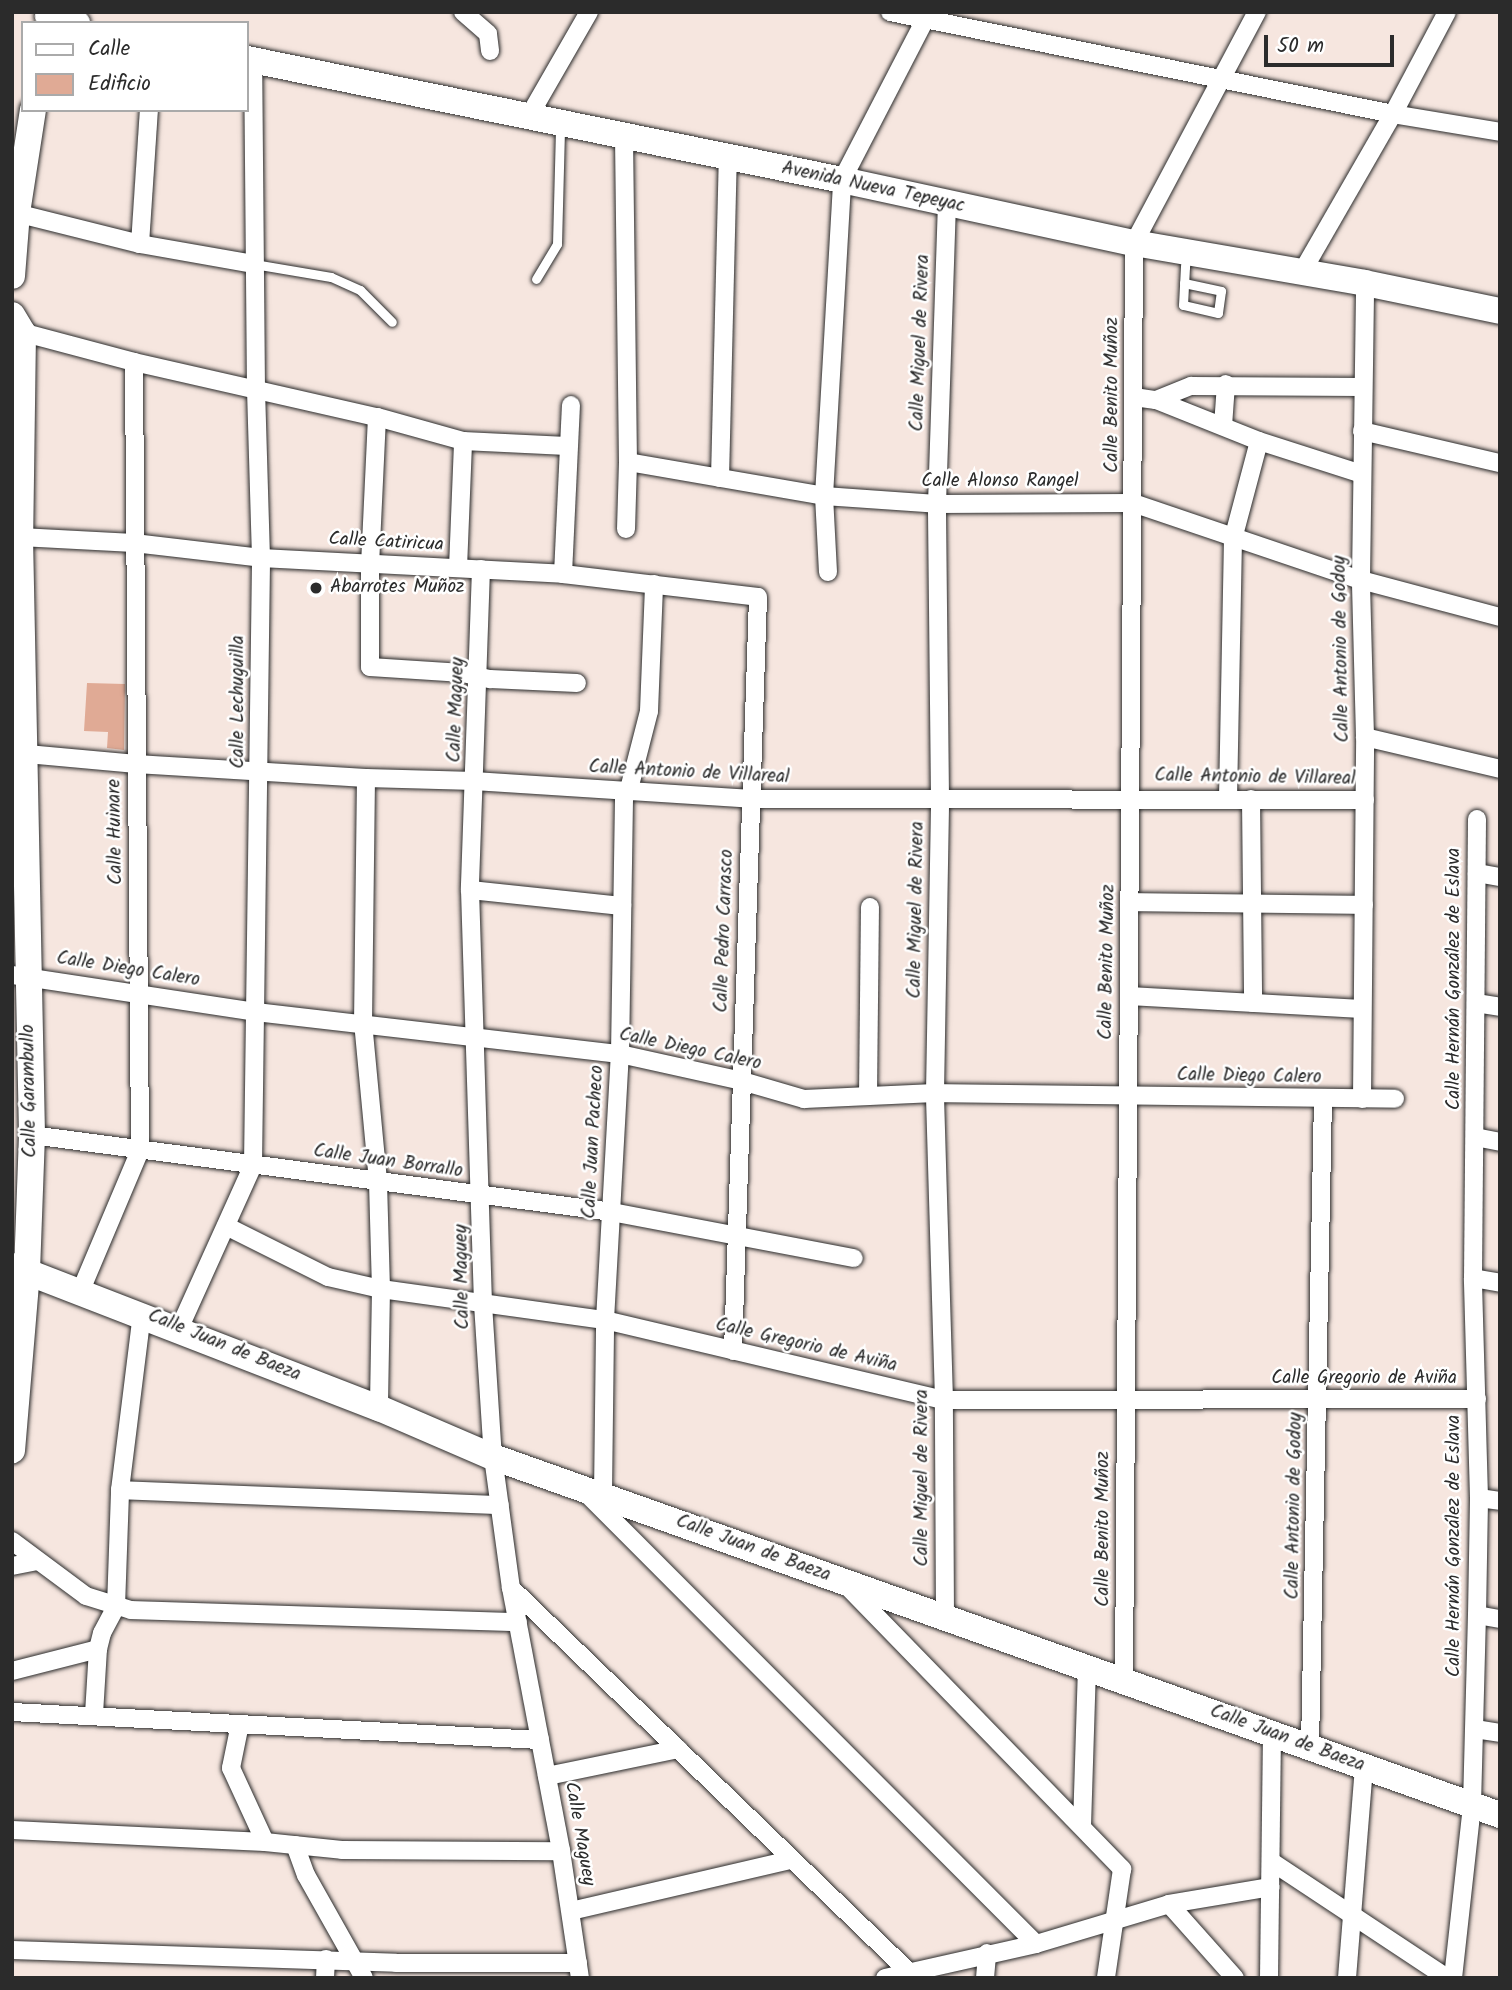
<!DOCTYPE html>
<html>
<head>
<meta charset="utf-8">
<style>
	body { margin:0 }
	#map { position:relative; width:1512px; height:1990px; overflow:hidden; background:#f6e6df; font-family:Kalam,sans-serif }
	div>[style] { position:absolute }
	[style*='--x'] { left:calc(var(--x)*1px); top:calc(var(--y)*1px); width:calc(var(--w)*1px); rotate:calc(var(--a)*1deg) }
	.building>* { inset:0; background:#e0aa95 }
	.roads { filter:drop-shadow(0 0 2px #2b2b2b) drop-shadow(0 0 2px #2b2b2b) }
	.lane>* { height:9px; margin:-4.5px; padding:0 4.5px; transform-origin:4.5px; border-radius:4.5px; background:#fff }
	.street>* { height:18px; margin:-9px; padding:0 9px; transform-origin:9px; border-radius:9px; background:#fff }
	.secondary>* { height:26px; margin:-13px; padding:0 13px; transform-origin:13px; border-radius:13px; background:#fff }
	.dots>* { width:19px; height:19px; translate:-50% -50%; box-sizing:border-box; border:4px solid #fff; border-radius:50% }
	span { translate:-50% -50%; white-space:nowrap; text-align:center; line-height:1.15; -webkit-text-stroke:5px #fff; paint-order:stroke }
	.street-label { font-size:19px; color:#2b2b2b }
	.poi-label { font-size:19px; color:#2b2b2b }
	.left { translate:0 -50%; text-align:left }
	.frame { position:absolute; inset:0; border:14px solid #2b2b2b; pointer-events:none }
	.legend { position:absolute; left:21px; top:21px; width:228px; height:91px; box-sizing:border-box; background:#fff; border:2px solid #aaa; margin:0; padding:9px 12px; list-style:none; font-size:21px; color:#2b2b2b }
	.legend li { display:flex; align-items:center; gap:14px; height:35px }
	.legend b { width:35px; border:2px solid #aaa }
	.scale { position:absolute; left:1264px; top:35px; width:130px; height:32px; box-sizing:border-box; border:4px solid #2b2b2b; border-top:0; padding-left:9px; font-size:21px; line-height:24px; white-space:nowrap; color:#2b2b2b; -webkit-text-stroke:5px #fff; paint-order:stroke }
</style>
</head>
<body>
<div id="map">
	<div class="building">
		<div style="clip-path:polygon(87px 683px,125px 684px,124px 750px,107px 748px,108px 732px,84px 731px)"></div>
	</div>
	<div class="roads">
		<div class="lane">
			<div style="--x:254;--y:264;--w:78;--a:9.6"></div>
			<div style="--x:331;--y:277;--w:32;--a:24"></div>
			<div style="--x:360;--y:290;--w:45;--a:45"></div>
			<div style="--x:536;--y:279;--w:41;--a:-59"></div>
			<div style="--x:557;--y:244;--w:118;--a:-88.5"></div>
			<div style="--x:1184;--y:283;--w:38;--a:12"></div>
			<div style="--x:1221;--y:291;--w:22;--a:98"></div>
			<div style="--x:1218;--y:313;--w:36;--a:-167"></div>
			<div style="--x:1183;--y:305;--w:38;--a:-87"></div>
			<div style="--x:1185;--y:267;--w:11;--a:-85"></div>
		</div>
		<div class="street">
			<div style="--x:463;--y:12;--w:33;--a:41"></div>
			<div style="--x:488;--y:34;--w:17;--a:83"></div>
			<div style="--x:890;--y:12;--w:513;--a:11.46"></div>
			<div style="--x:1393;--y:114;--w:109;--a:9.5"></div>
			<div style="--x:528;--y:118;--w:122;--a:-60.1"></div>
			<div style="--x:624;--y:137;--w:325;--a:89.3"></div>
			<div style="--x:628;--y:462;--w:67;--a:91.7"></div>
			<div style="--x:12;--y:212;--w:132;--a:14"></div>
			<div style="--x:140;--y:244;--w:116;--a:10"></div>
			<div style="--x:140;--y:244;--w:134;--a:-86.2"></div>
			<div style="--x:1302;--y:272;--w:182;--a:-60.1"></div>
			<div style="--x:1393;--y:114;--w:115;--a:-62.1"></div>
			<div style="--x:14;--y:330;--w:124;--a:14.9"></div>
			<div style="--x:134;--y:362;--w:249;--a:12.8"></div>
			<div style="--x:377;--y:417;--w:89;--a:15.6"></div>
			<div style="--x:463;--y:441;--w:104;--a:2.8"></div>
			<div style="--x:1134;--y:397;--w:22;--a:8"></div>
			<div style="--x:1156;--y:400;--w:111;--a:21.7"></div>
			<div style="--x:1259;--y:441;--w:108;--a:17.8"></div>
			<div style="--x:1156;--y:400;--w:38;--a:-22"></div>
			<div style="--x:1191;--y:386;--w:171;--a:0.3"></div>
			<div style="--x:377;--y:417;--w:147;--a:92.7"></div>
			<div style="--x:370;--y:564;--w:103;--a:90"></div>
			<div style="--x:370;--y:667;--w:93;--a:3.7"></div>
			<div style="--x:463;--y:673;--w:28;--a:13"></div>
			<div style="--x:490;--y:679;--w:87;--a:2.6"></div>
			<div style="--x:1223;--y:426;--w:42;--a:-85.9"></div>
			<div style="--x:1362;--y:431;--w:142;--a:13.1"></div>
			<div style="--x:628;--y:462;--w:199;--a:9.8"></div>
			<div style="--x:824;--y:496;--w:113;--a:4"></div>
			<div style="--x:937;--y:504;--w:196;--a:-0.3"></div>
			<div style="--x:1133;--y:503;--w:241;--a:18.7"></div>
			<div style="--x:1361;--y:580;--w:144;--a:14.9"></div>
			<div style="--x:720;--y:478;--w:319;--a:-88.6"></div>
			<div style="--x:12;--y:539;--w:8;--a:-14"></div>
			<div style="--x:20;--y:537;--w:114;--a:3"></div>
			<div style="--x:134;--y:543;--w:128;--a:6.7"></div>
			<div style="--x:261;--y:558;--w:302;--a:3"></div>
			<div style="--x:563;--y:574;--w:196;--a:6.7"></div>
			<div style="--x:758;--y:597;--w:754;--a:91.9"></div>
			<div style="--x:458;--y:568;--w:127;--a:-87.7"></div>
			<div style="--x:481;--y:569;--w:321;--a:92"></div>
			<div style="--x:470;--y:890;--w:414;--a:88.2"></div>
			<div style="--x:483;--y:1304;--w:153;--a:86.3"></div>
			<div style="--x:493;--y:1457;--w:132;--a:82.2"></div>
			<div style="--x:511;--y:1588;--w:268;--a:79.2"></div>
			<div style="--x:561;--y:1851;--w:128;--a:81.5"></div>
			<div style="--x:828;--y:572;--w:76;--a:-93"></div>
			<div style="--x:824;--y:496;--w:317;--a:-86.7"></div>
			<div style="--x:842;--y:180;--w:189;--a:-62.6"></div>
			<div style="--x:563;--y:574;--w:169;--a:-87.3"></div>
			<div style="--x:1365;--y:737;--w:139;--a:13.3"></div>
			<div style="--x:16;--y:753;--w:121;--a:5.2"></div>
			<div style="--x:136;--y:764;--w:230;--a:3.5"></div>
			<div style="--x:366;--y:778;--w:109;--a:1.6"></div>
			<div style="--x:475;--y:781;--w:276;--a:3.7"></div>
			<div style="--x:750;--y:799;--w:615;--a:0.09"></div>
			<div style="--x:366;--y:778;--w:244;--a:90.7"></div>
			<div style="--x:363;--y:1022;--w:161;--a:84.6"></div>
			<div style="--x:378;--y:1182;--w:107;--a:88.4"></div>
			<div style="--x:381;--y:1289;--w:119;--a:91"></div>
			<div style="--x:628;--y:793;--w:85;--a:-75.6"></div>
			<div style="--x:649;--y:711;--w:127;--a:-87.7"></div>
			<div style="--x:1228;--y:799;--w:260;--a:-88.9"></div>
			<div style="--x:1233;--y:539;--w:101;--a:-75.1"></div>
			<div style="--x:1251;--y:799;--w:204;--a:89.4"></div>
			<div style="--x:1477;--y:873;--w:23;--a:10"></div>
			<div style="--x:470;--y:890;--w:153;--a:6"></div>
			<div style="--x:1130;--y:902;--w:234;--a:0.7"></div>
			<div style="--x:12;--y:975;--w:247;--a:8.6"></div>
			<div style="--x:256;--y:1012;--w:366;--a:6.6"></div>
			<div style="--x:620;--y:1054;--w:125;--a:12.5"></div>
			<div style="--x:742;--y:1081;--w:65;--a:16.2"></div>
			<div style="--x:804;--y:1099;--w:131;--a:-2.6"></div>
			<div style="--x:935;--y:1093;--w:460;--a:0.7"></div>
			<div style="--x:1129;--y:996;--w:233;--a:3.2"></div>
			<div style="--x:1476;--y:1003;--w:24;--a:9"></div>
			<div style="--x:868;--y:1096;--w:189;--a:-89.4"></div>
			<div style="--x:1362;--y:1099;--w:362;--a:-89.5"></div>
			<div style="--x:1365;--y:737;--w:157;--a:-91.5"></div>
			<div style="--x:1361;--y:580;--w:297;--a:-89.2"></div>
			<div style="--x:32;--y:1135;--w:585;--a:7.56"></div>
			<div style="--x:612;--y:1212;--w:246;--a:10.8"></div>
			<div style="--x:1475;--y:1137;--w:25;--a:11"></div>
			<div style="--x:226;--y:1226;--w:114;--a:26.6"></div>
			<div style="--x:328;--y:1277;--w:54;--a:12.8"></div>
			<div style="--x:381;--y:1289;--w:226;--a:7.9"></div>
			<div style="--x:605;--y:1320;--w:348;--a:13.3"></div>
			<div style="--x:944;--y:1400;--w:533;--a:-0.11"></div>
			<div style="--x:1473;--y:1278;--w:27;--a:10"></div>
			<div style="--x:81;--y:1290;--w:152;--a:-67.1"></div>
			<div style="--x:140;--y:1150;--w:788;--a:-90.44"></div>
			<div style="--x:179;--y:1329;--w:180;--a:-65.7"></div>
			<div style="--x:253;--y:1165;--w:607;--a:-89.24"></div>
			<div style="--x:261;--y:558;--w:168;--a:-91.7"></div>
			<div style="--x:256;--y:390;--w:330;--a:-90.5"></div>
			<div style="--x:120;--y:1490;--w:380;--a:2.3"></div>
			<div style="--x:586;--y:1493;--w:637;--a:45.06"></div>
			<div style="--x:603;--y:1494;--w:174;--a:-89.3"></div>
			<div style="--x:605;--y:1320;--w:266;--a:-86.8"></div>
			<div style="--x:620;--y:1054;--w:261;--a:-89.1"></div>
			<div style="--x:1479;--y:1498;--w:21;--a:8"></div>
			<div style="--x:12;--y:1541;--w:92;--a:36.6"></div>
			<div style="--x:86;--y:1596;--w:47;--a:17.3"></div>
			<div style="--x:131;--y:1610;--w:387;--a:1.8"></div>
			<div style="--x:12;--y:1566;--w:26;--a:-11"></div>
			<div style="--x:847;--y:1586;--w:395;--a:45.8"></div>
			<div style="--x:1122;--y:1869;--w:110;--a:98.4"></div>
			<div style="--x:511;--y:1588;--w:554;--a:43.98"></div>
			<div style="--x:1477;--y:1615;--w:23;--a:10"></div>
			<div style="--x:945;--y:1617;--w:217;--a:-90.3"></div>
			<div style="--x:944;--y:1400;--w:307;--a:-91.7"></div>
			<div style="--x:935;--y:1093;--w:295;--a:-89"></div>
			<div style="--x:940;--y:798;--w:294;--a:-90.6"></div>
			<div style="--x:937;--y:504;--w:300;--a:-88.1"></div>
			<div style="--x:12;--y:1671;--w:89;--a:-14.3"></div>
			<div style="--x:1124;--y:1681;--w:1438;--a:-89.6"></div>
			<div style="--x:1134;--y:243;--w:262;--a:-62"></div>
			<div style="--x:12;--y:1712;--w:529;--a:3.04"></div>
			<div style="--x:94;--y:1714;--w:65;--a:-86.5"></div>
			<div style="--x:98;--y:1649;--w:16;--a:-76"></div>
			<div style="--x:102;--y:1633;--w:30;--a:-62"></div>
			<div style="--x:116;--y:1607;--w:117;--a:-88"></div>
			<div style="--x:120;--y:1490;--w:177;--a:-82.9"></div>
			<div style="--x:240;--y:1724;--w:45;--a:101.6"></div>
			<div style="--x:231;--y:1768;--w:81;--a:65.3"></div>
			<div style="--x:1475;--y:1729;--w:25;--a:9"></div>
			<div style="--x:1310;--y:1746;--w:647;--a:-88.85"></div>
			<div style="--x:547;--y:1776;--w:134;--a:-11.6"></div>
			<div style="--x:1082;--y:1826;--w:160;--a:-88.2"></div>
			<div style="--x:12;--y:1830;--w:253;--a:2.7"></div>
			<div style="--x:265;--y:1842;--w:77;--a:5.9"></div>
			<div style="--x:342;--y:1850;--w:219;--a:0.3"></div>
			<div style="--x:295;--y:1845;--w:32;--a:70"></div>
			<div style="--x:306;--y:1875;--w:118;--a:60.6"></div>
			<div style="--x:1272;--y:1862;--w:210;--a:33.5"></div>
			<div style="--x:1169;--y:1904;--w:99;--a:48.3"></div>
			<div style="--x:571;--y:1911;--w:226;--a:-13.1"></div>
			<div style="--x:12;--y:1950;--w:384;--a:1.9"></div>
			<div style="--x:396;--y:1963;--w:182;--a:0"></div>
			<div style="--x:325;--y:1978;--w:19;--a:-87"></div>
			<div style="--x:885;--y:1978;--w:155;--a:-12.7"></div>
			<div style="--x:1036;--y:1944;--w:139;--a:-16.7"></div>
			<div style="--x:1169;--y:1904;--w:103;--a:-9.5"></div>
			<div style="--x:985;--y:1978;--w:25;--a:-85"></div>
			<div style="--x:1269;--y:1978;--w:245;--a:-89.3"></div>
			<div style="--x:1347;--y:1978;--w:212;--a:-85.4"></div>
			<div style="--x:1453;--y:1978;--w:174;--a:-83.7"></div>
			<div style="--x:1472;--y:1805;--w:190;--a:-88.5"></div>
			<div style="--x:1477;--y:1615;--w:117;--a:-89"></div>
			<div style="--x:1479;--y:1498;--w:220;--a:-91.6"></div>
			<div style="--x:1473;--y:1278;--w:459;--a:-89.5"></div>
		</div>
		<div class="secondary">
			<div style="--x:48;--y:16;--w:30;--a:14"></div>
			<div style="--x:247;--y:59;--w:607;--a:11.49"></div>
			<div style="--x:842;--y:180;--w:299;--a:12.2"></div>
			<div style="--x:1134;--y:243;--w:234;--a:9.8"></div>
			<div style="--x:1365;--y:283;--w:138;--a:11.7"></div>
			<div style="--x:12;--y:276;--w:63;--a:-85.5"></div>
			<div style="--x:17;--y:213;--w:104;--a:-81.2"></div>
			<div style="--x:12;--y:315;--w:21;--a:59"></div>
			<div style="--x:23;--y:333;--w:204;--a:90.8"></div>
			<div style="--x:20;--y:537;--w:598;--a:88.85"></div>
			<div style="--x:32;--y:1135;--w:137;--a:92.1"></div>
			<div style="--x:27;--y:1272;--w:179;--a:94.8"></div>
			<div style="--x:12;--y:1266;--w:394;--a:21.2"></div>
			<div style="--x:379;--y:1408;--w:124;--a:23.3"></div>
			<div style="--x:493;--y:1457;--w:1069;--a:19.57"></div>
		</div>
	</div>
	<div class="dots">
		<div style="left:316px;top:588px;background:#2b2b2b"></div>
	</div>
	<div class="street-label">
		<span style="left:873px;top:188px;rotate:12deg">Avenida Nueva Tepeyac</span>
		<span style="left:921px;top:343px;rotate:-88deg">Calle Miguel de Rivera</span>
		<span style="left:1113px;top:395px;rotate:-90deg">Calle Benito Muñoz</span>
		<span style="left:1000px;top:482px">Calle Alonso Rangel</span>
		<span style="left:386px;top:543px;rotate:3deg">Calle Catiricua</span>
		<span style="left:1342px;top:649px;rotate:-91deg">Calle Antonio de Godoy</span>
		<span style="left:239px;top:702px;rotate:-90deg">Calle Lechuguilla</span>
		<span style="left:457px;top:710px;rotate:-88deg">Calle Maguey</span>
		<span style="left:689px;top:773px;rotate:3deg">Calle Antonio de Villareal</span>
		<span style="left:1255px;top:778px;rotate:1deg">Calle Antonio de Villareal</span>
		<span style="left:116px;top:832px;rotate:-91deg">Calle Huinare</span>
		<span style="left:917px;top:910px;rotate:-89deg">Calle Miguel de Rivera</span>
		<span style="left:725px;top:931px;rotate:-88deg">Calle Pedro Carrasco</span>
		<span style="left:1108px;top:962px;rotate:-89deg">Calle Benito Muñoz</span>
		<span style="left:128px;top:970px;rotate:9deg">Calle Diego Calero</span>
		<span style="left:1455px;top:979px;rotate:-90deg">Calle Hernán González de Eslava</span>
		<span style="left:690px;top:1050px;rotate:12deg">Calle Diego Calero</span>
		<span style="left:1249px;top:1077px;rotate:1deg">Calle Diego Calero</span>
		<span style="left:30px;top:1091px;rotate:-91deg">Calle Garambullo</span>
		<span style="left:594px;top:1142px;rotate:-87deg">Calle Juan Pacheco</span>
		<span style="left:388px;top:1162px;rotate:8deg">Calle Juan Borrallo</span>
		<span style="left:463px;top:1277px;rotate:-91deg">Calle Maguey</span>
		<span style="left:224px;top:1346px;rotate:22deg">Calle Juan de Baeza</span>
		<span style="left:806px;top:1346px;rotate:13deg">Calle Gregorio de Aviña</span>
		<span style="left:1364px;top:1379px">Calle Gregorio de Aviña</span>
		<span style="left:923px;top:1478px;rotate:-90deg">Calle Miguel de Rivera</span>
		<span style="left:1295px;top:1506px;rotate:-89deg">Calle Antonio de Godoy</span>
		<span style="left:1104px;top:1529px;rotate:-90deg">Calle Benito Muñoz</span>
		<span style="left:1455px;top:1546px;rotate:-90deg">Calle Hernán González de Eslava</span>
		<span style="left:753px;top:1549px;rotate:20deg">Calle Juan de Baeza</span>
		<span style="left:1287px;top:1739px;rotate:20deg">Calle Juan de Baeza</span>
		<span style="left:579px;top:1834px;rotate:80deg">Calle Maguey</span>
	</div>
	<div class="poi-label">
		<span class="left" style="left:330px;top:588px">Abarrotes Muñoz</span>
	</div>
	<div class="frame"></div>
	<ul class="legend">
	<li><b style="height:9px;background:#fff"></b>Calle</li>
	<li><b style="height:19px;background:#e0aa95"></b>Edificio</li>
	</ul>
	<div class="scale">50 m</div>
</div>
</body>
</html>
